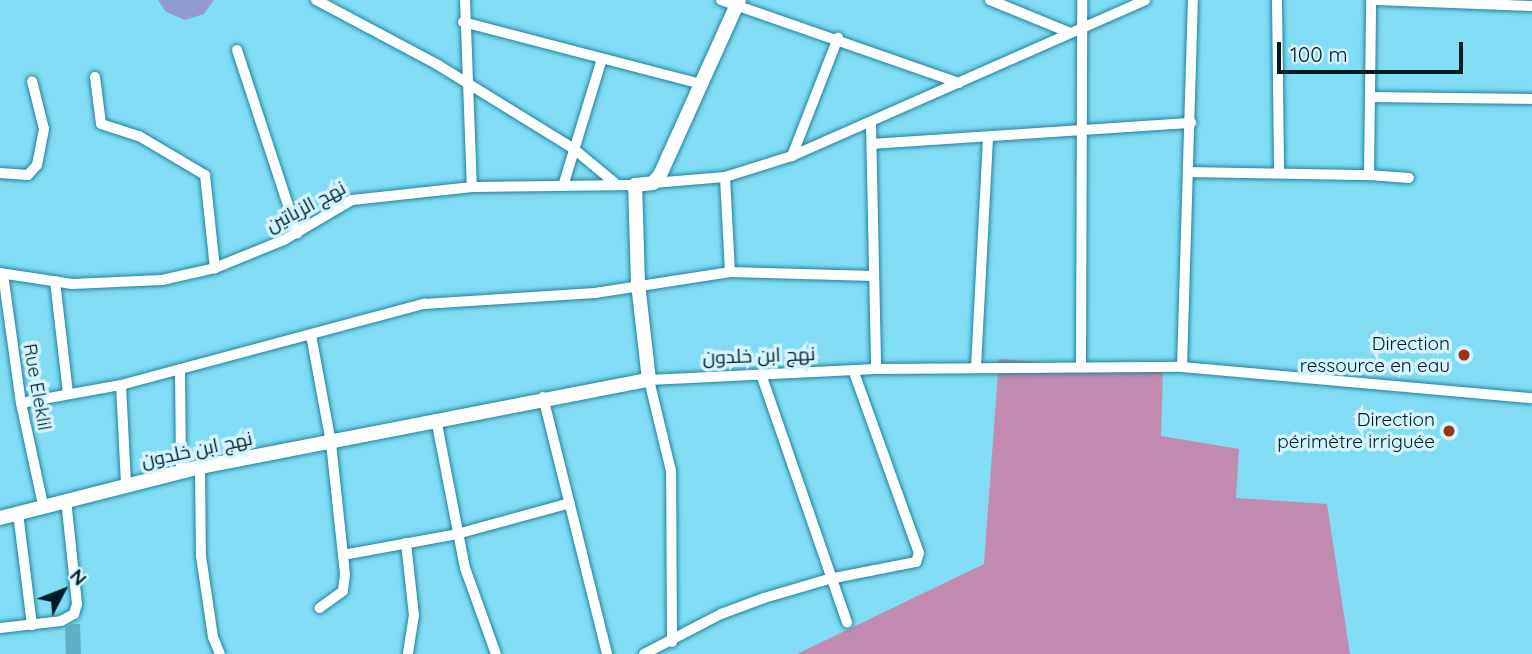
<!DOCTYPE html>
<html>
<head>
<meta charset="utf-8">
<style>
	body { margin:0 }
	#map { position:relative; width:1532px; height:654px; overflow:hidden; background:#81dcf4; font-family:Quicksand,Cairo,sans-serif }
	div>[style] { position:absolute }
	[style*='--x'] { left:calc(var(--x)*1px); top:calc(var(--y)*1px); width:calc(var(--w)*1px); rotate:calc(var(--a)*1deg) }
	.green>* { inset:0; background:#c28bb2 }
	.water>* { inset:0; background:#929bd5 }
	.building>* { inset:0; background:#61b1c6 }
	.roads { filter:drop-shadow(0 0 2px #1e839a) drop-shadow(0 0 2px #1e839a) }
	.street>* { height:10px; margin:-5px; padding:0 5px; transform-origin:5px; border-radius:5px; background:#fff }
	.secondary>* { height:14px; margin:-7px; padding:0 7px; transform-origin:7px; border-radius:7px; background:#fff }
	.dots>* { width:19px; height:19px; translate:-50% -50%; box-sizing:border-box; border:4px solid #d3f4fe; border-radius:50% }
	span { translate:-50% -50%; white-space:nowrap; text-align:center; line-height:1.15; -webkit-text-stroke:7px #d3f4fe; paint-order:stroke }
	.street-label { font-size:19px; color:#001c23 }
	.poi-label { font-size:19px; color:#001c23 }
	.right { translate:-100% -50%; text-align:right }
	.north { position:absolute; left:28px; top:556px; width:70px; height:70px; -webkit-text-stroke:5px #d3f4fe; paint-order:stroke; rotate:48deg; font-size:19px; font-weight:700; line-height:28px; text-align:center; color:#001c23 }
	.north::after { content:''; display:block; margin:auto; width:24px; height:32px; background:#001c23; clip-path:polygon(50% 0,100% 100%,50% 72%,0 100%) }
	.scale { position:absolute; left:1277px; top:42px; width:186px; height:32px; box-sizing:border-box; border:4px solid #001c23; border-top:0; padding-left:9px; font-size:21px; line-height:24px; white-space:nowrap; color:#001c23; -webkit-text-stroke:5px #d3f4fe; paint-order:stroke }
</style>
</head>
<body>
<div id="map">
	<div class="green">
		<div style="clip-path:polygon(999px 359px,1163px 370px,1161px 436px,1239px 449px,1236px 498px,1327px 504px,1350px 654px,797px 654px,984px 564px)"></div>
	</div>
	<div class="water">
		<div style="clip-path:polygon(158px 0,214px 0,204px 14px,185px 20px,166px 12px)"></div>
	</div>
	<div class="building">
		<div style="clip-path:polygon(72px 624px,80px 624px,81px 654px,66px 654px,65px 628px)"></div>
	</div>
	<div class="roads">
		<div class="street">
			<div style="--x:316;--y:0;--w:138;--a:28"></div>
			<div style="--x:438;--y:65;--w:160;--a:31.7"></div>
			<div style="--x:574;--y:149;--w:53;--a:39.7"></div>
			<div style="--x:465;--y:0;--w:187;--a:87.9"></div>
			<div style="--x:721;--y:0;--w:252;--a:19.2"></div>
			<div style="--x:990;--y:0;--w:84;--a:22.3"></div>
			<div style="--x:1277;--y:0;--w:170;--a:89.3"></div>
			<div style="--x:1374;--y:0;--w:158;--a:2.2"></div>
			<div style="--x:463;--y:22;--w:246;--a:14.6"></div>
			<div style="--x:237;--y:50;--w:193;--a:71.8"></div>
			<div style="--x:95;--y:77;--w:47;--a:82.7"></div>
			<div style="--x:101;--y:124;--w:40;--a:18"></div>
			<div style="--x:139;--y:136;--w:77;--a:30.6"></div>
			<div style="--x:205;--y:175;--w:94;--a:83.9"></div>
			<div style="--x:1372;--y:97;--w:160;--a:0.7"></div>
			<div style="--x:871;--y:124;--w:245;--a:88.8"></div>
			<div style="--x:872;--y:144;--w:320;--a:-3.8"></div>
			<div style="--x:792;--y:156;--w:127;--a:-68.7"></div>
			<div style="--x:1189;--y:172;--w:180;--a:1"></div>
			<div style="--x:1369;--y:175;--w:175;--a:-89.3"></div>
			<div style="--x:0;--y:173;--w:28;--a:4"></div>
			<div style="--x:28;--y:175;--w:13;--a:-48"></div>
			<div style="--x:37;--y:165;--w:37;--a:-79"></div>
			<div style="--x:44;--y:129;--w:49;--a:-104"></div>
			<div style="--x:1369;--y:175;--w:40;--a:4.3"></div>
			<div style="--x:725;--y:177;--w:95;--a:87"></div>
			<div style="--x:564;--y:183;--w:130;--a:-73"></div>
			<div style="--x:653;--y:183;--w:72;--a:-4.8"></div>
			<div style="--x:725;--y:177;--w:70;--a:-17.4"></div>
			<div style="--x:792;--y:156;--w:386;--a:-23.8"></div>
			<div style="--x:0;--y:273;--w:73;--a:8.7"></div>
			<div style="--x:72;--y:284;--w:90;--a:-2.5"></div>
			<div style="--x:162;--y:280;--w:54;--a:-12.8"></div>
			<div style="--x:215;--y:268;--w:74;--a:-22.1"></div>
			<div style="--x:284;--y:240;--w:79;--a:-30.5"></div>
			<div style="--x:352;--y:200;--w:121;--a:-6.2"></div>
			<div style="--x:472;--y:187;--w:163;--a:-0.7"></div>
			<div style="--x:3;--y:274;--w:130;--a:82.1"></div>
			<div style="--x:21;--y:403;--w:104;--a:77.8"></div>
			<div style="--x:55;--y:281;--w:113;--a:83.4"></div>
			<div style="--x:311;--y:335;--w:110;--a:79.5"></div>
			<div style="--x:331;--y:443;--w:132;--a:83.9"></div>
			<div style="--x:345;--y:574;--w:17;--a:97"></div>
			<div style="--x:343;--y:591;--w:29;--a:144"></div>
			<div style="--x:1081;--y:366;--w:366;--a:-89.8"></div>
			<div style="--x:976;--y:367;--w:229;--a:-87"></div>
			<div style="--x:1182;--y:367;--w:367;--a:-88.3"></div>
			<div style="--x:180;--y:369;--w:102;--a:89.4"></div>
			<div style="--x:761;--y:374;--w:263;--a:70.9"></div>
			<div style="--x:121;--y:385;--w:100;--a:87.1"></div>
			<div style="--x:543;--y:397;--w:265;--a:76"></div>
			<div style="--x:21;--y:403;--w:102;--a:-10.2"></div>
			<div style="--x:121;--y:385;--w:314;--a:-15"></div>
			<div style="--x:424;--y:304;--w:171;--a:-3.7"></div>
			<div style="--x:595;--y:293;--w:137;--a:-8.8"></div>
			<div style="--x:730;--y:272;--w:144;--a:1.6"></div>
			<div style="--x:436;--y:419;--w:152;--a:79"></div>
			<div style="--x:465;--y:568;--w:91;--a:70.2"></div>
			<div style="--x:200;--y:467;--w:89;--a:89.4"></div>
			<div style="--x:201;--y:556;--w:82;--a:81.6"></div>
			<div style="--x:213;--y:637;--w:18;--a:68"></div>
			<div style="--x:18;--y:513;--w:113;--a:82.9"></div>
			<div style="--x:406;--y:543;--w:72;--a:83.7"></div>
			<div style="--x:414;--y:615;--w:39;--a:99"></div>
			<div style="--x:343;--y:555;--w:116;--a:-10.4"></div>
			<div style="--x:457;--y:534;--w:117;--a:-15.3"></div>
			<div style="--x:0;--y:628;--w:61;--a:-6.5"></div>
			<div style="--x:61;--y:621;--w:15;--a:-28"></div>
			<div style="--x:74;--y:614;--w:10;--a:-73"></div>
			<div style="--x:77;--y:604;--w:105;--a:-96"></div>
			<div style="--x:672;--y:642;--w:171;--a:-90.3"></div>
			<div style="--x:671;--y:471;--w:94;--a:-103.6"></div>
			<div style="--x:649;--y:380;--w:227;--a:-2.8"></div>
			<div style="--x:876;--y:369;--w:306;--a:-0.4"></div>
			<div style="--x:1182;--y:367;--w:351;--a:5.1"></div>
			<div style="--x:644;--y:654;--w:87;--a:-27.5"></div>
			<div style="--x:721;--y:614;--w:46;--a:-20.4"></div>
			<div style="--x:764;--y:598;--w:68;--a:-16.3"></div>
			<div style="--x:829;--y:579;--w:89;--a:-11.1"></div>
			<div style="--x:916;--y:562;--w:9;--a:-72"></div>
			<div style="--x:919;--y:553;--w:192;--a:-109.8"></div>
		</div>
		<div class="secondary">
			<div style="--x:0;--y:518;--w:206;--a:-14.3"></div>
			<div style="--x:200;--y:467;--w:457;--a:-11"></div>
			<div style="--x:649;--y:380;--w:97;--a:-96.5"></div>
			<div style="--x:638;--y:284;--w:99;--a:-91.7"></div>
			<div style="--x:635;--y:185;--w:18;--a:-6"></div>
			<div style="--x:653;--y:183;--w:11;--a:-49"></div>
			<div style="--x:660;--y:175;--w:192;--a:-65.7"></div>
		</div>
	</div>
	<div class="dots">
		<div style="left:1464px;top:355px;background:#9d3615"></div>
		<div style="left:1449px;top:431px;background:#9d3615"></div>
	</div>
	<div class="street-label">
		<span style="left:306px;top:207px;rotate:-28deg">نهج الزياتين</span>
		<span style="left:759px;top:356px;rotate:-2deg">نهج ابن خلدون</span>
		<span style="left:37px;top:387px;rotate:80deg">Rue Eleklil</span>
		<span style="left:197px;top:450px;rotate:-12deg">نهج ابن خلدون</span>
	</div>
	<div class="poi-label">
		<span class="right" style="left:1450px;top:355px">Direction<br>ressource en eau</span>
		<span class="right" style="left:1435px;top:431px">Direction<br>périmètre irriguée</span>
	</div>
	<div class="north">N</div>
	<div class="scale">100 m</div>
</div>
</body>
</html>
